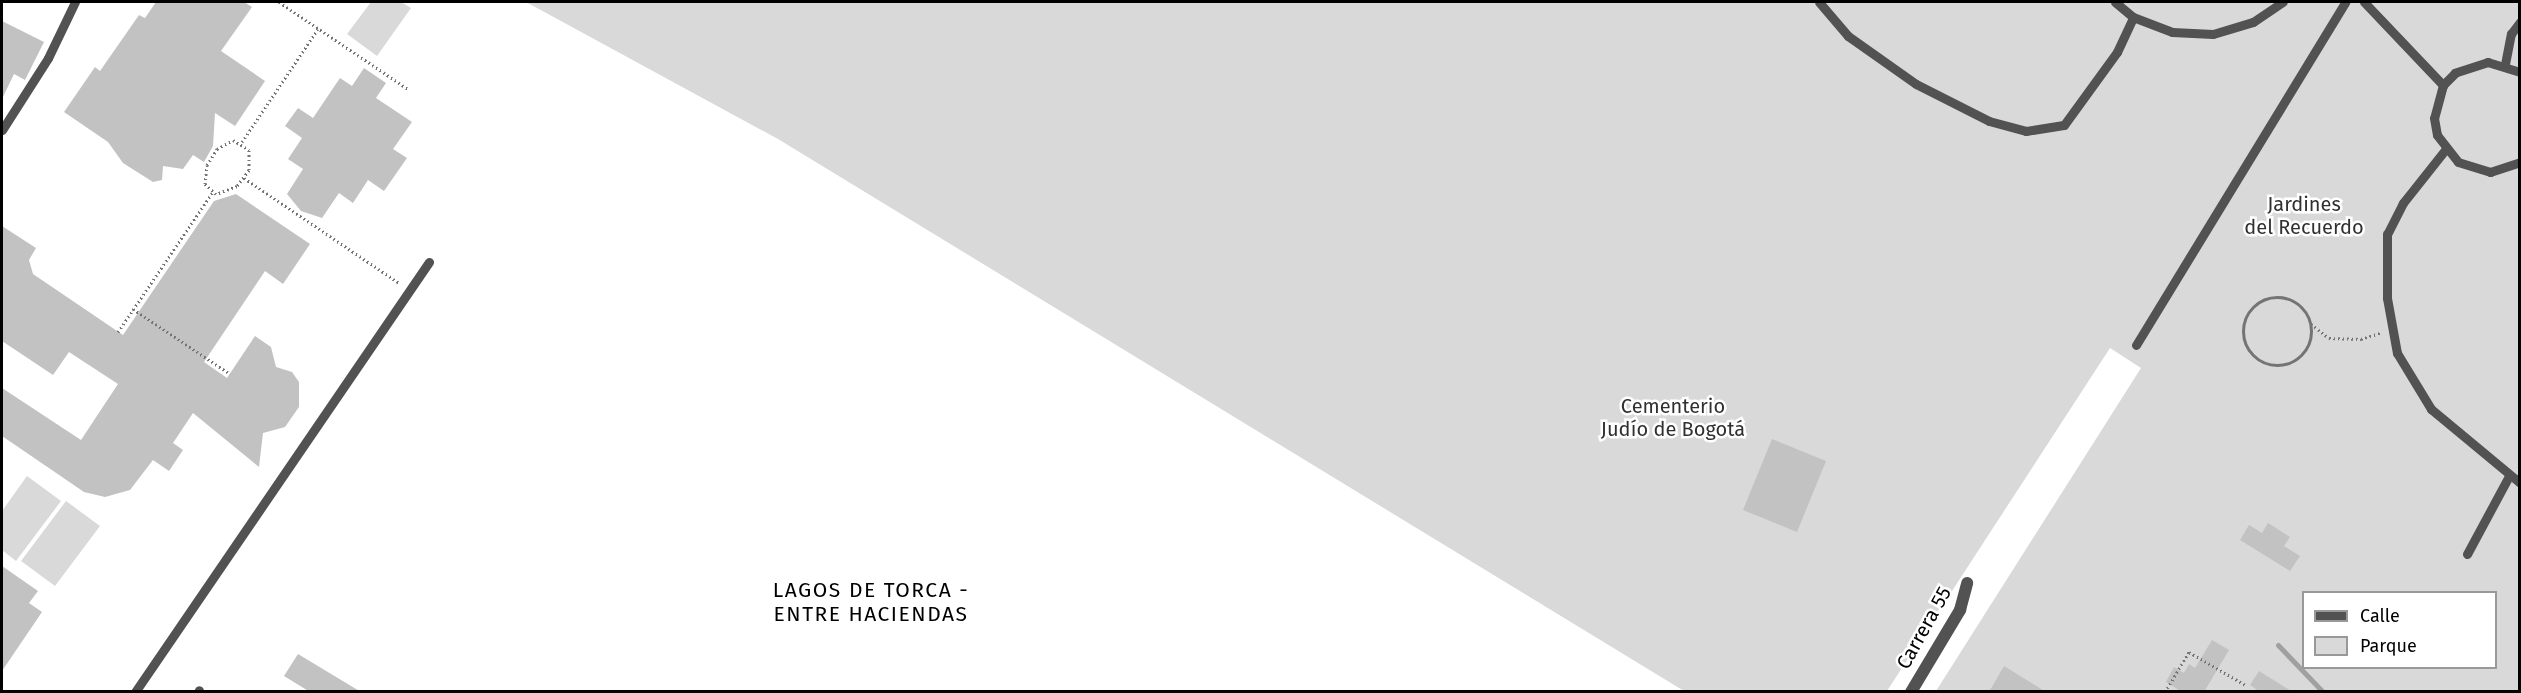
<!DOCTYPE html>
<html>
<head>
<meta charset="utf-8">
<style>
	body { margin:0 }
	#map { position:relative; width:2521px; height:693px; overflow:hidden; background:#fff; font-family:"Fira Sans",sans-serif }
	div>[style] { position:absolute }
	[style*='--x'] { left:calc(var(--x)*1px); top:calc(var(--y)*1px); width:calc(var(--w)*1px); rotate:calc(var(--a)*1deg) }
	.green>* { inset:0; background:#d9d9d9 }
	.stream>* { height:5px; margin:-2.5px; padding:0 2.5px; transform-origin:2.5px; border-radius:2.5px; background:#a0a0a0 }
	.building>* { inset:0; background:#c2c2c2 }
	.path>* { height:3px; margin-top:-1.5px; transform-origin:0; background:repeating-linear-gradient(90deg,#747474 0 1.5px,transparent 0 4.5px) }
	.path>.ring { margin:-1.5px; padding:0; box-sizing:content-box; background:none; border:3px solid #747474; border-radius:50% }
	.lane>* { height:9px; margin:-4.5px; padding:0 4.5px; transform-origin:4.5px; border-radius:4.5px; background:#525252 }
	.street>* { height:12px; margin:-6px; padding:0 6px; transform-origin:6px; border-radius:6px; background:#525252 }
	span { translate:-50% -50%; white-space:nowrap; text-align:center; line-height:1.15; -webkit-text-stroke:5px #fff; paint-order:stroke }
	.park-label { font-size:20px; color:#303030 }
	.street-label { font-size:20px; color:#000 }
	.neighbourhood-label { font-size:21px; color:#000; letter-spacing:1.5px }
	.frame { position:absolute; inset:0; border:3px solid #000; pointer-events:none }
	.legend { position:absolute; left:2302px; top:591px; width:195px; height:78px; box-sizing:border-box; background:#fff; border:2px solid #999; margin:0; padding:8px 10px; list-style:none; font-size:18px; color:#000 }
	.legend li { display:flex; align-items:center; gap:12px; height:30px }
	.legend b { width:30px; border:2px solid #999 }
</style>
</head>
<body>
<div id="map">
	<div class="green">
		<div style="clip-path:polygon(371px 2px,401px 2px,411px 8px,377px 56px,347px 34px)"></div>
		<div style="clip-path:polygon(evenodd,526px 2px,2519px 2px,2519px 691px,1936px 691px,2141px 368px,2110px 348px,1887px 691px,1684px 691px,778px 139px,526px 2px,2304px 592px,2496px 592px,2496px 668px,2304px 668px,2304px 592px)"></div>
		<div style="clip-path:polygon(27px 476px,61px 501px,16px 561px,2px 550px,2px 511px)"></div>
		<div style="clip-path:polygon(66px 501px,100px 526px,55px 586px,21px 561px)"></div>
	</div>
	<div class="stream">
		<div style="--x:2278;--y:645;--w:65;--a:46.2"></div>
	</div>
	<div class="building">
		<div style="clip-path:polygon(156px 2px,244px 2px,252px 7px,221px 51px,265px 81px,235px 126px,215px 113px,213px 146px,204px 162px,193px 155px,183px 169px,163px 166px,162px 180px,153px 182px,123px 163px,108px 142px,64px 112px,95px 67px,100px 71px,139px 15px,145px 18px)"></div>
		<div style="clip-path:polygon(2px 21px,44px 42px,25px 80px,14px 74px,2px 99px)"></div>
		<div style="clip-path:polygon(364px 68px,386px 83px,376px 98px,412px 122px,393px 149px,407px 158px,384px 191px,368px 180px,353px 203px,339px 193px,322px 218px,301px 211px,287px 194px,303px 169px,288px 159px,302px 138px,285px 126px,298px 108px,313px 118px,340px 78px,352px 86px)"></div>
		<div style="clip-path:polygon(236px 194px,310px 244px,283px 284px,265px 271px,204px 362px,227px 378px,255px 336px,271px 347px,276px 367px,292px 372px,299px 382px,299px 407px,285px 427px,263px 433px,259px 467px,193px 413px,173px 443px,183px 450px,169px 471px,153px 460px,130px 490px,105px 497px,84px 492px,2px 436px,2px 388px,81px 440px,118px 384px,69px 352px,53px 375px,2px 341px,2px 226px,36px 248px,29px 260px,33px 274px,123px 335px,214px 201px)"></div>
		<div style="clip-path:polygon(1772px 439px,1826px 461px,1797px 532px,1743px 510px)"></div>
		<div style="clip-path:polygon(2268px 523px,2290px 537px,2284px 546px,2300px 556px,2290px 571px,2240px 540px,2249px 525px,2262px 533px)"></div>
		<div style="clip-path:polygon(2px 566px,38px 591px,29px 603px,42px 612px,2px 671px)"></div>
		<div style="clip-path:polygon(2212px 640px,2229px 650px,2204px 692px,2182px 692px,2166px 682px,2174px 667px,2184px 673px,2189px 664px,2195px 668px)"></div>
		<div style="clip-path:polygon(298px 654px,361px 692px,310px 692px,284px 676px)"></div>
		<div style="clip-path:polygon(2004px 666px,2046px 692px,1989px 692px)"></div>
		<div style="clip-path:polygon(2259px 671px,2293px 692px,2260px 692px,2250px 685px)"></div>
	</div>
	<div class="path">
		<div style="--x:279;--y:2;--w:156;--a:34"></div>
		<div style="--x:233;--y:140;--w:19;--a:32"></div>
		<div style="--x:249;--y:150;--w:20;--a:90"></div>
		<div style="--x:249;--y:170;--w:20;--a:127"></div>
		<div style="--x:237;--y:186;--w:22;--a:159"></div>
		<div style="--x:216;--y:194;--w:15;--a:-138"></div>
		<div style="--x:205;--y:184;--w:19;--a:-84"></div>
		<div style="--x:207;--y:165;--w:19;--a:-58"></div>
		<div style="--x:217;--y:149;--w:18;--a:-29"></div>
		<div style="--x:242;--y:142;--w:136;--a:-56.1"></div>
		<div style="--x:244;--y:178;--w:187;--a:34.1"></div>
		<div class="ring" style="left:2243px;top:297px;width:65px;height:65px"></div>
		<div style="--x:133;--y:309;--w:117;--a:33.8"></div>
		<div style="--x:2311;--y:324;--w:23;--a:38"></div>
		<div style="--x:2329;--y:338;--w:32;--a:2"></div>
		<div style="--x:2361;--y:339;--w:20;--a:-18"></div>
		<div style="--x:118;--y:332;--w:168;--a:-55.9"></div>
		<div style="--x:2165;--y:692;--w:47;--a:-59"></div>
		<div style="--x:2189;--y:652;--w:67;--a:30.4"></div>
	</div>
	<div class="lane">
		<div style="--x:1819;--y:2;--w:45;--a:49.5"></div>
		<div style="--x:1848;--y:36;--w:83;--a:35.2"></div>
		<div style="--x:1916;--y:84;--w:82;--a:26.9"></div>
		<div style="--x:1989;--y:121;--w:38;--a:15"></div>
		<div style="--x:2026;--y:131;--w:38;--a:-9"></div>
		<div style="--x:2064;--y:125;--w:90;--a:-54"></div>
		<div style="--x:2117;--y:52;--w:38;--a:-65"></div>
		<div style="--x:2115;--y:2;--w:23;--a:40"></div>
		<div style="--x:2133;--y:17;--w:42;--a:21"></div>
		<div style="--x:2172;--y:32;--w:41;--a:2.8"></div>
		<div style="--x:2213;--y:34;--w:42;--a:-16.7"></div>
		<div style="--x:2253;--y:22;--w:36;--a:-34"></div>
		<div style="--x:2364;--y:2;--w:115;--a:46.4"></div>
		<div style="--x:2505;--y:64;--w:31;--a:-79"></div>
		<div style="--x:2511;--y:34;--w:15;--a:-53"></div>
		<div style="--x:2520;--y:72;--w:34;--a:-163"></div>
		<div style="--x:2488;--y:62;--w:35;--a:162"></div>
		<div style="--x:2455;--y:73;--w:17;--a:135"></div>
		<div style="--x:2443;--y:85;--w:34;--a:105"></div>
		<div style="--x:2434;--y:118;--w:17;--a:80"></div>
		<div style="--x:2437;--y:135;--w:34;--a:52"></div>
		<div style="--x:2458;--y:162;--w:34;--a:17"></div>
		<div style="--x:2490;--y:172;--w:32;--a:-18"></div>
		<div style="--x:2;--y:130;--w:85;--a:-57.4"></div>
		<div style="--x:48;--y:58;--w:62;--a:-64.3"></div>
		<div style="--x:2445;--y:150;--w:68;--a:128.4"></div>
		<div style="--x:2403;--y:203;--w:35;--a:117"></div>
		<div style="--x:2387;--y:234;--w:64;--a:90"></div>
		<div style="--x:2387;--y:298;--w:56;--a:79.7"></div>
		<div style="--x:2397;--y:353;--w:66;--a:58.7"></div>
		<div style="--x:2431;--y:409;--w:116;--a:39.7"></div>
		<div style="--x:2136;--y:345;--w:402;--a:-58.6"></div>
		<div style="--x:2467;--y:554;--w:89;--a:-61.7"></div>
		<div style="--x:135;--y:692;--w:521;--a:-55.64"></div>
		<div style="--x:198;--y:692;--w:2;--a:-63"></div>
	</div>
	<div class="street">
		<div style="--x:1911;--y:692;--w:96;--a:-59.1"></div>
		<div style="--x:1960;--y:610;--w:28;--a:-75"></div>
	</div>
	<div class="park-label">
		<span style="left:2304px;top:216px">Jardines<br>del Recuerdo</span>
		<span style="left:1673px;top:418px">Cementerio<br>Judío de Bogotá</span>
	</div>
	<div class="street-label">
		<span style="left:1924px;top:628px;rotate:-61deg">Carrera 55</span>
	</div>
	<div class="neighbourhood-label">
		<span style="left:871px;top:602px">LAGOS DE TORCA -<br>ENTRE HACIENDAS</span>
	</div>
	<div class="frame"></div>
	<ul class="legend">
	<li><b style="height:8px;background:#525252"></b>Calle</li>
	<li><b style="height:16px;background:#d9d9d9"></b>Parque</li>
	</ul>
</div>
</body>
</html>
